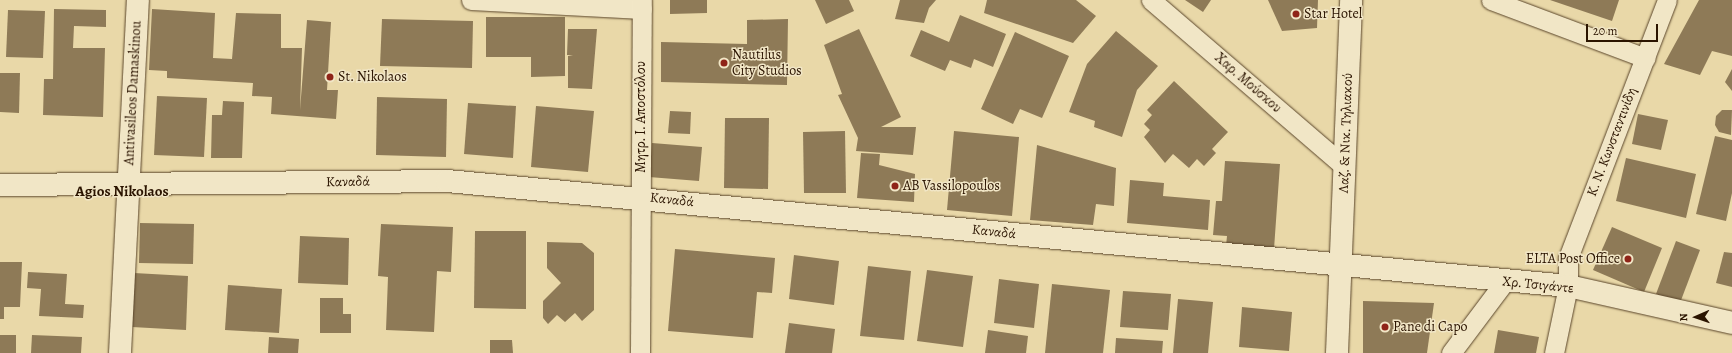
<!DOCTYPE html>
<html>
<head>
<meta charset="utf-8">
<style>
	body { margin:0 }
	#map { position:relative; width:1732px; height:353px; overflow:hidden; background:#e9d8a8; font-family:Alegreya,serif }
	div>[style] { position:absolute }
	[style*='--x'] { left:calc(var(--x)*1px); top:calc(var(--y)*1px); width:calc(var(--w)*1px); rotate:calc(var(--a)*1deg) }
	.building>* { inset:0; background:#8e7a57 }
	.roads { filter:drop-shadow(0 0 1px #5a452a) drop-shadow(0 0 1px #5a452a) }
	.minor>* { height:19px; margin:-9.5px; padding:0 9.5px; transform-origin:9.5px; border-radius:9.5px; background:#f1e6c6 }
	.tertiary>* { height:22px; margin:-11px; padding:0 11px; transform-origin:11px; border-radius:11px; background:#f1e6c6 }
	.dots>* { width:11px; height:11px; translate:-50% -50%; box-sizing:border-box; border:2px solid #f1e6c6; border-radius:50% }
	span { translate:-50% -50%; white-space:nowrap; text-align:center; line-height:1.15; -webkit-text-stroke:3px #f1e6c6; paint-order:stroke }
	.poi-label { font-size:14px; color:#2b1400 }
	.left { translate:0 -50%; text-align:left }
	.right { translate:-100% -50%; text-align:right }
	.street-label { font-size:14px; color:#2b1400 }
	.neighbourhood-label { font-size:15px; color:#2b1400; font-weight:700 }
	.north { position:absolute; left:1676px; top:297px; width:40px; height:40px; -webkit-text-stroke:3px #f1e6c6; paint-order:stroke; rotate:268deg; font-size:11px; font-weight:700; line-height:16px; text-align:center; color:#2b1400 }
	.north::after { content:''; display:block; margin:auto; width:14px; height:18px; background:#2b1400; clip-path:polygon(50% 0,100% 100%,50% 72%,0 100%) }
	.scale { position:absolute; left:1586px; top:24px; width:72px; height:18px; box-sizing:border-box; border:2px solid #2b1400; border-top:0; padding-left:5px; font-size:12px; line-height:14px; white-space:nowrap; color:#2b1400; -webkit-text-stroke:3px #f1e6c6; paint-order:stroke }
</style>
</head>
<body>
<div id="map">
	<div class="building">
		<div style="clip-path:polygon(670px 0,707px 0,707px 13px,670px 14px)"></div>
		<div style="clip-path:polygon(815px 0,849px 0,854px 11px,826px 24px)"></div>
		<div style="clip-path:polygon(900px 0,936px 0,929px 8px,924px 23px,895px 19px)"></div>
		<div style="clip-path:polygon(987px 0,1076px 0,1096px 16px,1073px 43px,984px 13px)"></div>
		<div style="clip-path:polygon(1185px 0,1211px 0,1203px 12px)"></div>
		<div style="clip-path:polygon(1268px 0,1318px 0,1317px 28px,1282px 31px)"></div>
		<div style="clip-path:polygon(1550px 0,1619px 0,1612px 21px)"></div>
		<div style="clip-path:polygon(1699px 0,1732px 0,1732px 56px,1712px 51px,1700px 75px,1664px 64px)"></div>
		<div style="clip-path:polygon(54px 9px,106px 10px,106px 27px,74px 26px,73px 48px,105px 48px,103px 117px,43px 115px,44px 79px,53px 79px)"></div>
		<div style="clip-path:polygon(152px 9px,215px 13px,213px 58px,232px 59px,236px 13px,281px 14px,281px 48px,302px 48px,300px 110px,307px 20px,331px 22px,327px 90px,338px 90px,336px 119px,271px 114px,272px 97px,252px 96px,253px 83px,167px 78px,167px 71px,149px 70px)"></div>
		<div style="clip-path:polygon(8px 10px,45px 11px,43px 58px,6px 57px)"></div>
		<div style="clip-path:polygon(960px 15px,1006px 34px,993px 67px,974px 59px,971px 68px,950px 60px,945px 71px,910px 56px,921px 30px,949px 42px)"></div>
		<div style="clip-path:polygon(486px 17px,565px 17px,565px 76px,531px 77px,531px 57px,486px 57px)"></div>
		<div style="clip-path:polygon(382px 19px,473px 21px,472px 68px,380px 66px)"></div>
		<div style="clip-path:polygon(788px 19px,787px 85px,661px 82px,661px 42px,747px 44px,747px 20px)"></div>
		<div style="clip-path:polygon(568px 29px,597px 29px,592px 89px,568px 88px,568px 56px,573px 55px,567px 55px)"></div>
		<div style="clip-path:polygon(859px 29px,901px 117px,881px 127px,916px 127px,913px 155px,856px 151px,858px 138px,838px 95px,842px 94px,824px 45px)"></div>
		<div style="clip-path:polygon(1116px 31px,1158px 66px,1137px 90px,1122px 137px,1094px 127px,1095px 121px,1069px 112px,1087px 64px)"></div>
		<div style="clip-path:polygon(1015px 32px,1069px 56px,1042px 118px,1020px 109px,1013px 124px,981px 109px)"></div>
		<div style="clip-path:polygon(1732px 69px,1732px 91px,1725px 82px)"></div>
		<div style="clip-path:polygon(0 73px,20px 73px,19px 113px,0 112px)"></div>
		<div style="clip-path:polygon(1174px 81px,1228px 132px,1212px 149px,1216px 153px,1204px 166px,1197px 159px,1189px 168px,1173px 154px,1165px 163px,1144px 137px,1150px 130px,1144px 124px,1152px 115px,1147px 110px)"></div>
		<div style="clip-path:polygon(157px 96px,207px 98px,204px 157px,154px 155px)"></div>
		<div style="clip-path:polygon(377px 97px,447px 99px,446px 157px,376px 155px)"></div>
		<div style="clip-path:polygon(223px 101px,244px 102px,242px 158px,211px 158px,212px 115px,222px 115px)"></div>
		<div style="clip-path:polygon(468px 103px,516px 106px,513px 158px,464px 154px)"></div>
		<div style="clip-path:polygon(536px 106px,594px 111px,588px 172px,531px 167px)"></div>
		<div style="clip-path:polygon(1722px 110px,1732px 110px,1731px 135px,1719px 132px,1715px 125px,1716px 116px)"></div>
		<div style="clip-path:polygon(670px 111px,691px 112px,690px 134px,668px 133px)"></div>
		<div style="clip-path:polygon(1638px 114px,1668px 120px,1661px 150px,1632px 144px)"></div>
		<div style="clip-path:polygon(725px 118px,769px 118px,768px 189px,724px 188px)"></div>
		<div style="clip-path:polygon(845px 131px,846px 193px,804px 193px,803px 132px)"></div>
		<div style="clip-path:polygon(954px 131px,1019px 137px,1012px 216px,947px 210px)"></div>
		<div style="clip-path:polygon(1715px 136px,1732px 140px,1732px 193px,1726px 221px,1696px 214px)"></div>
		<div style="clip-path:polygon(652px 143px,702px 147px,699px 181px,649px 177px)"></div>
		<div style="clip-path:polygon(1037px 145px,1116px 168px,1114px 206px,1096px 204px,1093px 225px,1030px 220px)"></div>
		<div style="clip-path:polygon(861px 153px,880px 154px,879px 165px,915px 174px,914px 202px,857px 198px)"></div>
		<div style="clip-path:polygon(1626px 158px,1696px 174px,1686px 218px,1616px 201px)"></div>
		<div style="clip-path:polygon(1225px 161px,1280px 164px,1274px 249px,1226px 246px,1227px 236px,1213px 235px,1216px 201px,1222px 201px)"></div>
		<div style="clip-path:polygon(1130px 180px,1164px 183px,1163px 196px,1210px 200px,1208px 230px,1127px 223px)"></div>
		<div style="clip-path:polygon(140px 223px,194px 224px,193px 264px,139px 263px)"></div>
		<div style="clip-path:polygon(381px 224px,453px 227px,451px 272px,437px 271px,434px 332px,386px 330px,388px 277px,378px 276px)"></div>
		<div style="clip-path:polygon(1612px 227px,1662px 248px,1644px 292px,1593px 270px)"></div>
		<div style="clip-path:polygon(475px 231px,526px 231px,526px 309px,474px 308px)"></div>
		<div style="clip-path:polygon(300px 236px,349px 238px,348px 285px,298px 283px)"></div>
		<div style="clip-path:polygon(1676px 241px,1700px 250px,1680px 303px,1656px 294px)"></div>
		<div style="clip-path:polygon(547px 242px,582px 243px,594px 253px,594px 310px,582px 321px,575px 313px,565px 322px,557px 315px,548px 324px,543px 318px,543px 301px,561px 283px,547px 268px)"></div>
		<div style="clip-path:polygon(675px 249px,775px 258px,772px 293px,757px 292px,753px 338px,668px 331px)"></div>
		<div style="clip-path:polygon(1724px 252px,1732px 253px,1732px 287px,1716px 283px)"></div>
		<div style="clip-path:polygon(794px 255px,839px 261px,834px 305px,789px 299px)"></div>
		<div style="clip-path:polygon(0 262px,22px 262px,20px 307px,4px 307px,4px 319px,0 319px)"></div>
		<div style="clip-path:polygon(868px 266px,911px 271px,904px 340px,860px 336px)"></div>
		<div style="clip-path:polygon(927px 270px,973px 276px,963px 347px,917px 341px)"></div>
		<div style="clip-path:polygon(28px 272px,67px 274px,65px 304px,84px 305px,83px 318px,39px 316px,41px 289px,27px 288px)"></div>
		<div style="clip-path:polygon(134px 273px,188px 276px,186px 330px,132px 327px)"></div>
		<div style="clip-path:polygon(999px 279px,1039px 284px,1034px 328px,994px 323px)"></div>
		<div style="clip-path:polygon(1052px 284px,1110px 290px,1103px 353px,1045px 353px)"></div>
		<div style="clip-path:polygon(228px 285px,282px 289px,279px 333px,225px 330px)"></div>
		<div style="clip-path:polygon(1123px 291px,1171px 294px,1168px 330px,1120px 327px)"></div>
		<div style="clip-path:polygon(320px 298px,343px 298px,343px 314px,351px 314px,351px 333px,320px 333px)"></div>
		<div style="clip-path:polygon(1178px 299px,1213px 302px,1208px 353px,1173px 353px)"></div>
		<div style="clip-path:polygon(1363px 301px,1434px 303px,1427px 353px,1363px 353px)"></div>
		<div style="clip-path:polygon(1242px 307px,1292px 312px,1289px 351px,1239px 347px)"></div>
		<div style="clip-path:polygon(789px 323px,835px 329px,832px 353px,785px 353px)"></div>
		<div style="clip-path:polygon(988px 330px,1028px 336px,1026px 353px,985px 353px)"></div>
		<div style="clip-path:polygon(1498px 330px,1539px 337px,1536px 353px,1494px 353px)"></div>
		<div style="clip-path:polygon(0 335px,16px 335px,16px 353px,0 353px)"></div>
		<div style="clip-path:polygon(32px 335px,82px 337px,81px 353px,31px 353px)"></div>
		<div style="clip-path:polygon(269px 337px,299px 339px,298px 353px,268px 353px)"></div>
		<div style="clip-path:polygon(1116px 338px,1163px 341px,1162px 353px,1115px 353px)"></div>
		<div style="clip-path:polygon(490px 340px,512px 340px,513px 353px,490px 353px)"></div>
	</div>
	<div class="roads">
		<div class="minor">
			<div style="--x:471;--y:0;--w:171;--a:3"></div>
			<div style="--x:1151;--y:0;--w:255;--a:40.7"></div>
			<div style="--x:1491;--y:0;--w:165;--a:20.6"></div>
			<div style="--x:640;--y:353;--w:353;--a:-89.7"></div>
			<div style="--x:1451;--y:353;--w:90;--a:-53.1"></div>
			<div style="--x:1554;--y:353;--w:68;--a:-78.2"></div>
			<div style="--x:1568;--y:286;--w:28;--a:-90"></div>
			<div style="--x:1568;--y:258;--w:276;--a:-69"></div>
		</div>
		<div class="tertiary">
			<div style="--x:0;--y:185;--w:447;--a:-0.5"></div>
			<div style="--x:447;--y:181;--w:1126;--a:5.35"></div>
			<div style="--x:1568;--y:286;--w:168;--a:12.7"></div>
			<div style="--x:120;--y:353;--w:353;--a:-87.1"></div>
			<div style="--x:1337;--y:353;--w:353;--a:-87.7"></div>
		</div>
	</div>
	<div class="dots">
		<div style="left:1296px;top:14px;background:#8f2418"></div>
		<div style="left:724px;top:63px;background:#8f2418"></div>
		<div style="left:330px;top:77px;background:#8f2418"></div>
		<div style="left:895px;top:186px;background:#8f2418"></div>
		<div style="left:1628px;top:259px;background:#8f2418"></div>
		<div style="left:1385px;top:327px;background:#8f2418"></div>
	</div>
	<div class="poi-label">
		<span class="left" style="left:1304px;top:14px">Star Hotel</span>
		<span class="left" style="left:732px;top:63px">Nautilus<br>City Studios</span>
		<span class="left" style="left:338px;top:77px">St. Nikolaos</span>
		<span class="left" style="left:903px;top:186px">AB Vassilopoulos</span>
		<span class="right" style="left:1620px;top:259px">ELTA Post Office</span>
		<span class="left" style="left:1393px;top:327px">Pane di Capo</span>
	</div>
	<div class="street-label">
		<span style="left:1248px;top:83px;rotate:41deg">Χαρ. Μούσκου</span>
		<span style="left:133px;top:93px;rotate:-87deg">Antivasileos Damaskinou</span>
		<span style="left:641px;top:117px;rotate:-90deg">Μητρ. Ι. Αποστόλου</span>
		<span style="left:1346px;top:133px;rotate:-88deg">Λαζ. &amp; Νικ. Τηλιακού</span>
		<span style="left:1612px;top:142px;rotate:-69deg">Κ. Ν. Κωνσταντινίδη</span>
		<span style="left:348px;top:182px;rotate:-1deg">Καναδά</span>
		<span style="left:672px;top:200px;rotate:6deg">Καναδά</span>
		<span style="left:994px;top:232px;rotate:6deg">Καναδά</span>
		<span style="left:1538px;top:285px;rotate:6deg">Χρ. Τσιγάντε</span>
	</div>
	<div class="neighbourhood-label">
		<span style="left:122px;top:192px">Agios Nikolaos</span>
	</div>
	<div class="north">N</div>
	<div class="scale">20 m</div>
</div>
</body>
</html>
